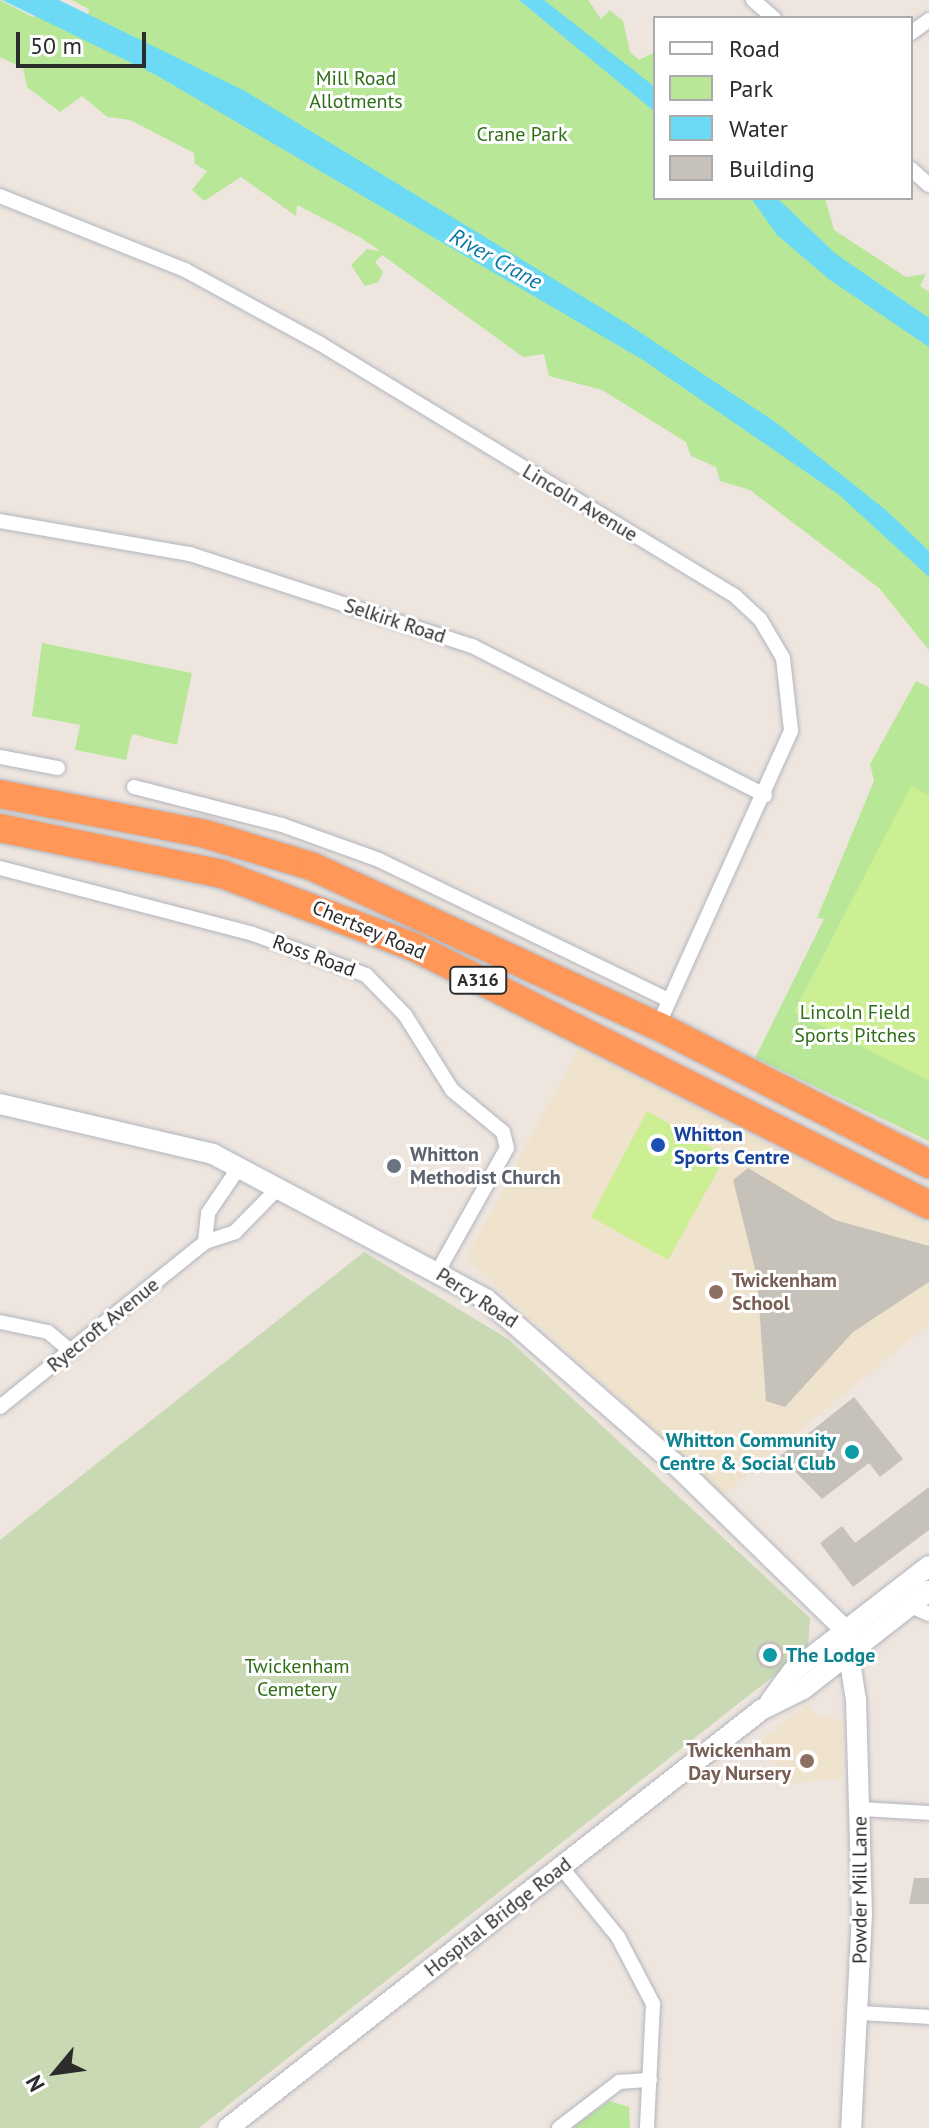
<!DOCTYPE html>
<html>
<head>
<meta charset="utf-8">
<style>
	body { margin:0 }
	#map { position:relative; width:929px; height:2128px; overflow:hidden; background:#eee6de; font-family:"PT Sans",sans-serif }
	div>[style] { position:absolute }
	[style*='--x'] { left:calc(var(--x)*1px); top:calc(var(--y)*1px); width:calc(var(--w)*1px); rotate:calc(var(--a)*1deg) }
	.education>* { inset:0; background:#f0e3cd }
	.green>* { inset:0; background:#b8e798 }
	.cemetery>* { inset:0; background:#c8d9b4 }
	.pitch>* { inset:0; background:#cdef93 }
	.water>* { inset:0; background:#6cd9f5 }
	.building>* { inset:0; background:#c6c1b9 }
	.round { border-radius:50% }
	.roads { filter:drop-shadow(0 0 2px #b2b5c0) drop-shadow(0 0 2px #b2b5c0) }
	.street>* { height:14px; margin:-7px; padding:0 7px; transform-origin:7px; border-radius:7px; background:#fff }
	.secondary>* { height:20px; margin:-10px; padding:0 10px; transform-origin:10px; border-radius:10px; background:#fff }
	.highway>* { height:28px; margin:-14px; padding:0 14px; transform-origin:14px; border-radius:14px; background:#ff9758 }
	.dots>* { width:22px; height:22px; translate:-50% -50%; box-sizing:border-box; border:4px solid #fff; border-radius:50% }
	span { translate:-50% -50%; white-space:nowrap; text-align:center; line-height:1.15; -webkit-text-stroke:6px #fff; paint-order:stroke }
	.shield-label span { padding:2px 6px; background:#fff; border:2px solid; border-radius:6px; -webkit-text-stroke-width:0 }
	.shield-label { font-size:18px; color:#2c2c2c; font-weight:700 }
	.park-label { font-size:20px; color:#2e6e17 }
	.street-label { font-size:20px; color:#2c2c2c }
	.transit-label { font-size:20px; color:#164399; font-weight:700 }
	.left { translate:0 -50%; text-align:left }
	.worship-label { font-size:20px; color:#5b616d; font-weight:700 }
	.education-label { font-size:20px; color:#785e54; font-weight:700 }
	.right { translate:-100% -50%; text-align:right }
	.culture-label { font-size:20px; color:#0d838f; font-weight:700 }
	.water-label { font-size:22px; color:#0778a6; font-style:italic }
	.legend { position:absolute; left:653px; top:16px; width:260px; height:184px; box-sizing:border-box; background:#fff; border:2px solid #ababab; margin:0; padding:10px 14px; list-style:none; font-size:24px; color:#2c2c2c }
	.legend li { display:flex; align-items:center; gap:16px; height:40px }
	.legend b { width:40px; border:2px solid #ababab }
	.north { position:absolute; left:16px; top:2032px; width:80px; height:80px; -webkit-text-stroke:6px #fff; paint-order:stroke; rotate:241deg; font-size:22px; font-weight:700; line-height:32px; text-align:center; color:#2c2c2c }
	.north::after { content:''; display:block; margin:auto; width:28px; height:36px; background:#2c2c2c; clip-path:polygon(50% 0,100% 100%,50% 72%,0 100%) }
	.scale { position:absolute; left:16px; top:32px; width:130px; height:36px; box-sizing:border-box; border:4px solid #2c2c2c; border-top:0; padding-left:10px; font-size:24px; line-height:28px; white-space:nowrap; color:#2c2c2c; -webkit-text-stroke:6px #fff; paint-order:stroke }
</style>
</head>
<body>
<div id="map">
	<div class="education">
		<div style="clip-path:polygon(578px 1049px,929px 1225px,929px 1324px,724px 1494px,466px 1259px)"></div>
		<div style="clip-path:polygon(807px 1704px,818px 1716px,841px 1720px,843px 1779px,790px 1783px,758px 1742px)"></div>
	</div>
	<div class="green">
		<div style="clip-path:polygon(0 0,33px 17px,53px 2px,88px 16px,89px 9px,71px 0,588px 0,601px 19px,610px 10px,623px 21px,630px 52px,639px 60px,655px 52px,655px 198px,825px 198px,834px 230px,906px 277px,926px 274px,920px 286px,929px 292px,929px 650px,879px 588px,750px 490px,720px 481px,716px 467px,691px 456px,686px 442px,602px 390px,549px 376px,544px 354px,523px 357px,382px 255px,375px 262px,383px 272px,378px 282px,365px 286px,351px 265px,367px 249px,380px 251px,361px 238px,297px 205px,296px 216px,241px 177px,204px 201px,192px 190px,207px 171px,195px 164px,194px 153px,130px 120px,107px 117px,82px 96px,60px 112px,27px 87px,23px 68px,0 57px)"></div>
		<div style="clip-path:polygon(42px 643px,192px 673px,177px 745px,132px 734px,126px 760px,75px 750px,80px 725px,32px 716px)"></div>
		<div style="clip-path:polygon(916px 681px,929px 687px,929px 1141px,755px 1058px,824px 919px,817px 918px,874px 781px,870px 764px)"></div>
		<div style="clip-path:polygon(609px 2101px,629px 2107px,630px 2128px,572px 2128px)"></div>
	</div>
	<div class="cemetery">
		<div style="clip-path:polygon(364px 1252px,508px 1339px,810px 1618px,808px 1649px,199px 2128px,0 2128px,0 1540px)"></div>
	</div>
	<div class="pitch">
		<div style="clip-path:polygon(911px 786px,929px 796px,929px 1081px,794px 1012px)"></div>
		<div style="clip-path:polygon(647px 1111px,726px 1156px,668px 1260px,591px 1217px)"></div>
	</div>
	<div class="water">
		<div style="clip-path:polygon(2px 0,59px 0,245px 91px,626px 323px,774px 421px,887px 511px,929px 551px,929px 577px,838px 494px,643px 360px,156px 75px)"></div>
		<div style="clip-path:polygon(519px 0,544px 0,655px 87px,655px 112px)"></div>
		<div style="clip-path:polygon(751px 198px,777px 198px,836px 254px,929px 318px,929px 347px,830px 280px,777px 235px)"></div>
	</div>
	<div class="building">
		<div style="clip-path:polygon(748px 1168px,835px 1220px,929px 1246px,929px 1282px,853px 1332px,785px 1407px,766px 1401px,757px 1277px,733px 1180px)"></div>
		<div style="clip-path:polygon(854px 1397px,903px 1459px,880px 1477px,869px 1463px,822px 1499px,780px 1456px)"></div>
		<div style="clip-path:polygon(929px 1487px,929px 1530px,853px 1587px,820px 1543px,842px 1526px,855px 1543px)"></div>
		<div class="round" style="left:756px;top:1641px;width:28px;height:28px"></div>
		<div style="clip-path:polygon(914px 1878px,929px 1878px,929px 1904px,909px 1904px)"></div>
	</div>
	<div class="roads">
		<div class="street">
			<div style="--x:753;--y:0;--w:28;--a:41"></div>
			<div style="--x:911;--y:33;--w:22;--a:-36"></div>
			<div style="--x:911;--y:169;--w:24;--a:42"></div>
			<div style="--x:0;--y:196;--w:199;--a:21.8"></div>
			<div style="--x:185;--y:270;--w:153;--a:28.6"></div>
			<div style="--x:319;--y:343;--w:487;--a:31.3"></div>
			<div style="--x:735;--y:596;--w:34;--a:43"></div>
			<div style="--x:760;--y:619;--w:45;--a:59.5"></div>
			<div style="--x:783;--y:658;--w:73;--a:83.7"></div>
			<div style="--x:791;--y:731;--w:324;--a:114.3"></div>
			<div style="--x:0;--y:521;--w:193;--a:9.9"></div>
			<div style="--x:190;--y:554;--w:297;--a:18.1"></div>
			<div style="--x:472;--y:646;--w:329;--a:27"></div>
			<div style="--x:0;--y:757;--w:59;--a:10.7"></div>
			<div style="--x:134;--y:787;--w:153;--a:14.4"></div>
			<div style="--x:282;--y:825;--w:103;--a:19.8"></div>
			<div style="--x:379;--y:860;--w:321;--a:25.8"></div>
			<div style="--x:0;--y:868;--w:261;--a:14.6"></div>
			<div style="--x:253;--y:934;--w:120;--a:19.9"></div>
			<div style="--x:366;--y:975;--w:56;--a:45.7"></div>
			<div style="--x:405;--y:1015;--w:89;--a:57.9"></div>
			<div style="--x:452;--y:1090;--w:66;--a:39.5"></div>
			<div style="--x:503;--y:1132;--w:16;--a:76"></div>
			<div style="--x:507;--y:1148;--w:141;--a:119.3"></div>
			<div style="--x:205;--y:1242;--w:29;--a:-84"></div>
			<div style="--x:208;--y:1213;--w:57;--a:-55.8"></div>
			<div style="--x:0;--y:1322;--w:49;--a:11.8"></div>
			<div style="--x:48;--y:1332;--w:30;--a:40"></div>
			<div style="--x:0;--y:1407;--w:263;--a:-38.8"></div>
			<div style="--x:205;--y:1242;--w:32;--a:-18"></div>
			<div style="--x:235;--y:1232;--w:63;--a:-45.6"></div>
			<div style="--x:911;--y:1606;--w:20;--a:24"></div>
			<div style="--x:860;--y:1809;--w:69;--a:3.3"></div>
			<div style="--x:562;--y:1868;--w:89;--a:50.9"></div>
			<div style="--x:618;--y:1937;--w:76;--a:62.4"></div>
			<div style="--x:653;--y:2004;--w:124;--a:92.8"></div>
			<div style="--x:858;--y:2013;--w:71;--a:3.2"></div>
			<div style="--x:559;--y:2128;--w:76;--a:-37.5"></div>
			<div style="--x:619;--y:2082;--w:31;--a:-4"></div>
		</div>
		<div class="secondary">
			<div style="--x:0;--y:1104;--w:219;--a:13.2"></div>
			<div style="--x:213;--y:1154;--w:309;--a:28"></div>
			<div style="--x:486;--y:1299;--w:249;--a:41.1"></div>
			<div style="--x:674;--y:1463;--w:239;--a:44.3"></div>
			<div style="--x:845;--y:1630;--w:71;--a:81.1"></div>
			<div style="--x:856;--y:1700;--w:214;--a:88.4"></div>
			<div style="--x:862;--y:1914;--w:214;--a:92.9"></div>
			<div style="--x:770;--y:1702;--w:37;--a:-54"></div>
			<div style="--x:792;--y:1672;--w:173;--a:-37.7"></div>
			<div style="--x:228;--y:2128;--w:677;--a:-38.1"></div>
			<div style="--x:761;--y:1710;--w:47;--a:-26.6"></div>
			<div style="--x:803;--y:1689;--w:160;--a:-37.9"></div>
		</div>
		<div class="highway">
			<div style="--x:0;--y:794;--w:209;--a:11"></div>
			<div style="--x:205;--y:834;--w:111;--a:16.8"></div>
			<div style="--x:311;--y:866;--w:382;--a:24.8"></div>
			<div style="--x:658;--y:1026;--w:304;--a:27"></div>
			<div style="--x:0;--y:828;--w:227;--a:11.7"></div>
			<div style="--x:222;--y:874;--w:205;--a:20.8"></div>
			<div style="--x:414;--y:947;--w:576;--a:26.61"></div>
		</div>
	</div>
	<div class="dots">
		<div style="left:658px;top:1145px;background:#1a4fb4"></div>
		<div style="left:394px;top:1166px;background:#6b7280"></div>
		<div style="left:716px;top:1292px;background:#8d6e63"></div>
		<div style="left:852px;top:1452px;background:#0f9aa8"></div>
		<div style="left:770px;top:1655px;background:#0f9aa8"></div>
		<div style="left:807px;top:1761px;background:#8d6e63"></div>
	</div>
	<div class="shield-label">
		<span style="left:478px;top:980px">A316</span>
	</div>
	<div class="park-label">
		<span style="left:356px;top:90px">Mill Road<br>Allotments</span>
		<span style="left:522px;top:134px">Crane Park</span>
		<span style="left:855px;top:1024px">Lincoln Field<br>Sports Pitches</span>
		<span style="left:297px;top:1678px">Twickenham<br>Cemetery</span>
	</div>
	<div class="street-label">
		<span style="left:580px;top:503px;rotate:31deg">Lincoln Avenue</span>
		<span style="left:395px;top:621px;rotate:18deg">Selkirk Road</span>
		<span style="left:369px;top:930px;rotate:23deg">Chertsey Road</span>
		<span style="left:314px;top:956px;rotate:20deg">Ross Road</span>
		<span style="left:477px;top:1298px;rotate:33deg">Percy Road</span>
		<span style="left:103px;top:1325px;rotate:-39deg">Ryecroft Avenue</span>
		<span style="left:860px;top:1890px;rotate:-90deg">Powder Mill Lane</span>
		<span style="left:498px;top:1917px;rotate:-38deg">Hospital Bridge Road</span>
	</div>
	<div class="transit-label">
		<span class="left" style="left:674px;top:1146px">Whitton<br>Sports Centre</span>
	</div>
	<div class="worship-label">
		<span class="left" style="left:410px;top:1166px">Whitton<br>Methodist Church</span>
	</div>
	<div class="education-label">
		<span class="left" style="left:732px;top:1292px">Twickenham<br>School</span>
		<span class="right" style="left:791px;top:1762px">Twickenham<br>Day Nursery</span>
	</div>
	<div class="culture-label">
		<span class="right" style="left:836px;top:1452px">Whitton Community<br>Centre &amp; Social Club</span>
		<span class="left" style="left:786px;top:1655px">The Lodge</span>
	</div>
	<div class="water-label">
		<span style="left:496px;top:259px;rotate:29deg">River Crane</span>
	</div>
	<ul class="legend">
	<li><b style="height:10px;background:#fff"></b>Road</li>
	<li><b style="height:22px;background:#b8e798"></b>Park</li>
	<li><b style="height:22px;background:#6cd9f5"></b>Water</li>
	<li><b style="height:22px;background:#c6c1b9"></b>Building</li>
	</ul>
	<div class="north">N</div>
	<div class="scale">50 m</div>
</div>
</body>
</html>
